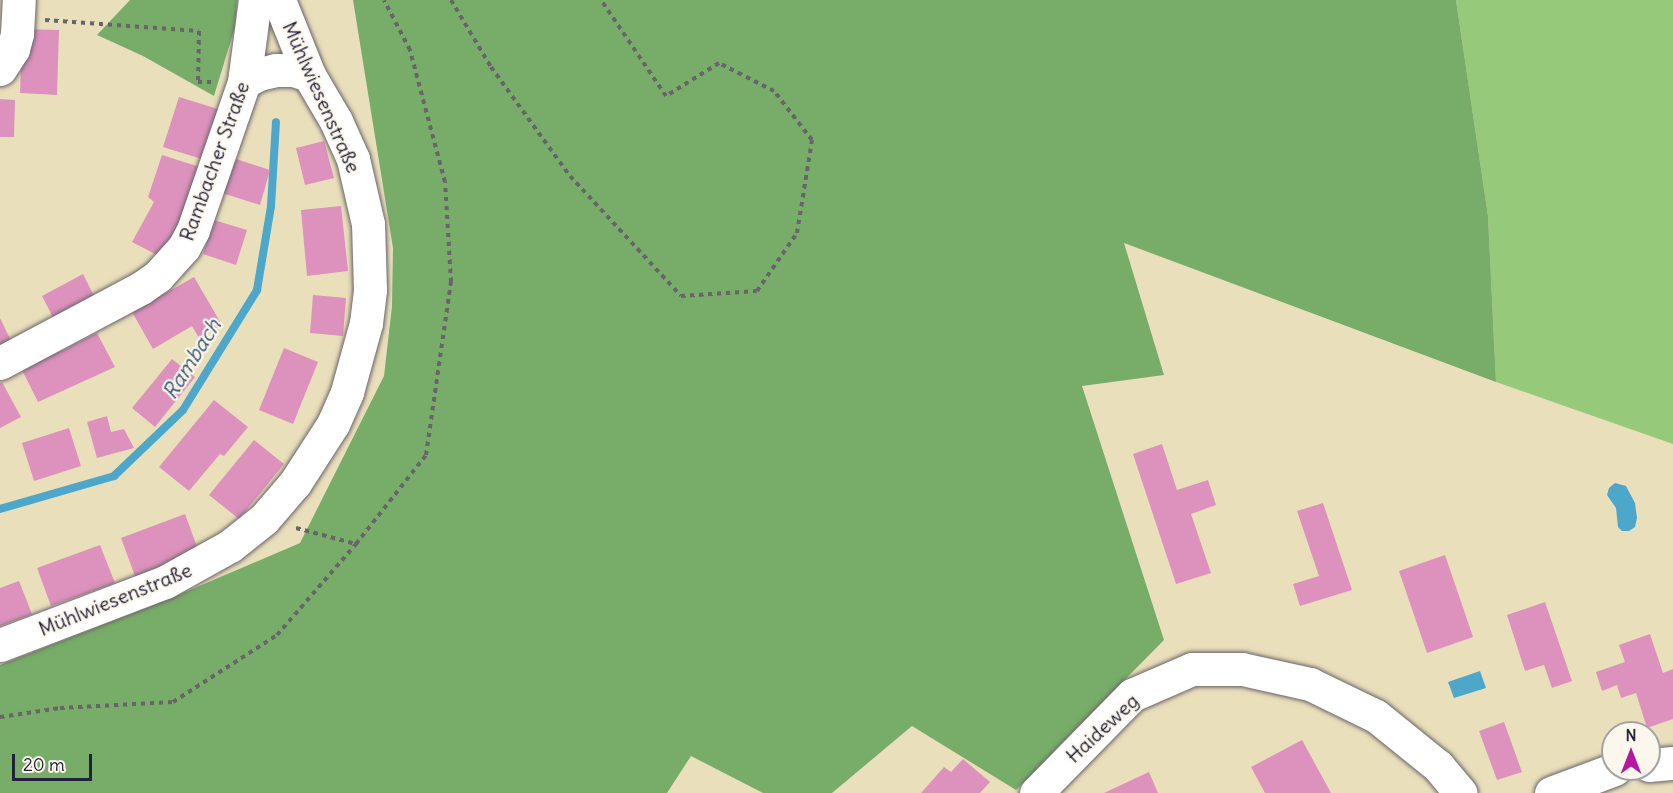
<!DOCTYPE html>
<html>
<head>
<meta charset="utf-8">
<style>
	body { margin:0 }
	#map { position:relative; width:1673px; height:793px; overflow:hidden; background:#eadfbb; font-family:Delius,sans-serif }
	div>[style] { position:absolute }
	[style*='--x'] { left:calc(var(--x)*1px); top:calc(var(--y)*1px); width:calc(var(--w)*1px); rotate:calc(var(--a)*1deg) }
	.green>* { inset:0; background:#96c979 }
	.forest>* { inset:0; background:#78ad69 }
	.water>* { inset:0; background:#4da7cb }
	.stream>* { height:8px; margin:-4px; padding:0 4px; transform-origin:4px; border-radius:4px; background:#4da7cb }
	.building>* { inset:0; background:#dc92bd }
	.path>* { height:4px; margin-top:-2px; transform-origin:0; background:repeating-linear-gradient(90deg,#686468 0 4.5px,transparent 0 9px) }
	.roads { filter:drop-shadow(0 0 2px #686468) drop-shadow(0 0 2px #686468) }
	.minor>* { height:33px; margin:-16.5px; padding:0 16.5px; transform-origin:16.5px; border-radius:16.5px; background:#fff }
	.major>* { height:33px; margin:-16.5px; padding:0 16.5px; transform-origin:16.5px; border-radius:16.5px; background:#fff }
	span { translate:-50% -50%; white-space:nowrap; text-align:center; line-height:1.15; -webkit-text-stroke:4.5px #fbf7ec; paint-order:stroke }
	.street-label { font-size:20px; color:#22223b }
	.water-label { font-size:21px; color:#335775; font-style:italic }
	.north { position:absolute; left:1601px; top:721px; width:60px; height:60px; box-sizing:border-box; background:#fbf7ec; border:2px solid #a4a2a5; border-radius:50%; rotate:0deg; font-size:16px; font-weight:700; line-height:24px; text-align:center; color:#22223b }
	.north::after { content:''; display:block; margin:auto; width:21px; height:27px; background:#b5179e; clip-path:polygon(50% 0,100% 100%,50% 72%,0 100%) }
	.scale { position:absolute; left:12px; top:754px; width:80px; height:27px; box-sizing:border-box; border:3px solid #22223b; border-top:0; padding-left:8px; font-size:18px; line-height:21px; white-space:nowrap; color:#22223b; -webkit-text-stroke:4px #fbf7ec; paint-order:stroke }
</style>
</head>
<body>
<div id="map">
	<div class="green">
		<div style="clip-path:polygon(1456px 0,1673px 0,1673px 444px,1496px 382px,1488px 216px)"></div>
	</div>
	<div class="forest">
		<div style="clip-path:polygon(130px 0,237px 0,235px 27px,214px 96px,143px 56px,97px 35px)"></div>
		<div style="clip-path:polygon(353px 0,1456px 0,1488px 216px,1496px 382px,1124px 243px,1164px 375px,1082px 386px,1164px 640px,1016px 790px,912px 726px,832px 793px,763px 793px,691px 756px,667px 793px,0 793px,0 665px,169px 599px,300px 543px,384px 376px,392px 306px,393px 248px)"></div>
	</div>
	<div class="water">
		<div style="clip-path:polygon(1615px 483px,1626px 486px,1635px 503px,1637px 518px,1635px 527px,1629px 531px,1622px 531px,1618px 527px,1616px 508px,1607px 495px,1609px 488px)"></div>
		<div style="clip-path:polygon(1480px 671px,1486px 688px,1454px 698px,1448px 682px)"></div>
	</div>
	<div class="stream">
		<div style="--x:0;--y:509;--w:119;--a:-16.1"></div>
		<div style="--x:114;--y:476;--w:95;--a:-43.7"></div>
		<div style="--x:183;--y:410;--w:141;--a:-58.3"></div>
		<div style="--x:257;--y:290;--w:85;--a:-80.5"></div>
		<div style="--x:271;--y:206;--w:84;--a:-86.6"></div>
	</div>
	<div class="building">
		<div style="clip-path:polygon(22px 29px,59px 30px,57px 95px,20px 93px)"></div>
		<div style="clip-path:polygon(179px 97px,221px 110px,205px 160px,163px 147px)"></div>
		<div style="clip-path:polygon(0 99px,15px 100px,14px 137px,0 137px)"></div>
		<div style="clip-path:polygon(324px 141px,334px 178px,305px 185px,296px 148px)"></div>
		<div style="clip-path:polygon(162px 155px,203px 168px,165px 259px,132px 242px,154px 202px,148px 197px)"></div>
		<div style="clip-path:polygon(233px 158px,270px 170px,260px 205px,222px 193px)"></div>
		<div style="clip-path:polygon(341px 206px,348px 271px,307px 276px,301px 210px)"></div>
		<div style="clip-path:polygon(214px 220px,247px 230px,236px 265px,203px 254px)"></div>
		<div style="clip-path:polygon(83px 274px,98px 304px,57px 325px,42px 296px)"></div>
		<div style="clip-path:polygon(194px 277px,222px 325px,199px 338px,192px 326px,153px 349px,132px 312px)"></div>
		<div style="clip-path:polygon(313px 295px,346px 298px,343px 336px,310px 333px)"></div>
		<div style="clip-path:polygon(0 318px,14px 347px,0 354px)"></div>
		<div style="clip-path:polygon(97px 333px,115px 367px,38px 402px,22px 370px)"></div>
		<div style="clip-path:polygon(284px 348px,318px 362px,293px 424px,259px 410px)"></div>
		<div style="clip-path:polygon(172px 359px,195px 377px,155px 427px,132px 408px)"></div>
		<div style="clip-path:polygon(2px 382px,21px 417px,0 428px,0 383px)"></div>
		<div style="clip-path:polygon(214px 400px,248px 427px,224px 456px,220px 454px,189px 491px,159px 467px)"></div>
		<div style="clip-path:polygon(107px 416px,111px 432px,124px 429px,134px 448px,97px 458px,87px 422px)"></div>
		<div style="clip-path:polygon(69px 428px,81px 466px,34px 481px,22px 443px)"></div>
		<div style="clip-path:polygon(254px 440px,284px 464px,239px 519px,209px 495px)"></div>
		<div style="clip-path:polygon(1162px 444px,1177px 490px,1208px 480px,1216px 505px,1191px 514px,1211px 573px,1176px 584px,1133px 454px)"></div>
		<div style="clip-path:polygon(1323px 503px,1352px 590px,1300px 606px,1293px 584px,1319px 576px,1297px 511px)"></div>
		<div style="clip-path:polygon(185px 514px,199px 552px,135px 576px,121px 538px)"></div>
		<div style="clip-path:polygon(100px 545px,115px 583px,51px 606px,37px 568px)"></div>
		<div style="clip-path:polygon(1445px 555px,1473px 637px,1427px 653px,1399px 571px)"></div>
		<div style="clip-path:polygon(19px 581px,32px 614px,0 626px,0 588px)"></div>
		<div style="clip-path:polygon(1545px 602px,1572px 681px,1552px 688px,1544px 665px,1525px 671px,1507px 615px)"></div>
		<div style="clip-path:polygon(1650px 634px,1663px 673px,1673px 669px,1673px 719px,1647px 728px,1636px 693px,1621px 698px,1617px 685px,1602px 691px,1596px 672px,1625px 662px,1619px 645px)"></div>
		<div style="clip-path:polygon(1504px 722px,1522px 772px,1497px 780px,1479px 731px)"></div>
		<div style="clip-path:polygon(1302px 740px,1331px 793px,1265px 793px,1251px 767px)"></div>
		<div style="clip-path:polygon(963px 759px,990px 782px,980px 793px,921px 793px,944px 767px,951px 772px)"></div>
		<div style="clip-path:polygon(1149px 772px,1158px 793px,1104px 793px)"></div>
	</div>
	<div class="path">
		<div style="--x:451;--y:0;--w:78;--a:59.2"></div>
		<div style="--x:491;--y:67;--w:135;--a:54.1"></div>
		<div style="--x:570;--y:176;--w:163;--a:47.2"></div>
		<div style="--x:681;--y:296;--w:76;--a:-3.8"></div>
		<div style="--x:757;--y:291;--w:70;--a:-55.4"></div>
		<div style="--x:797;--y:233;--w:94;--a:-80.8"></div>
		<div style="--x:812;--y:140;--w:62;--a:-127.8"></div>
		<div style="--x:774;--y:91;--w:62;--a:-153"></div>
		<div style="--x:719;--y:63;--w:62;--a:148.1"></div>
		<div style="--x:666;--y:96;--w:116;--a:-124.1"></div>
		<div style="--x:45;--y:20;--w:154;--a:4.1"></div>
		<div style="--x:199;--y:31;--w:51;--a:91.1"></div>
		<div style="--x:198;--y:82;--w:16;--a:0"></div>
		<div style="--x:296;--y:528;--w:62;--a:14.9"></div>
		<div style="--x:0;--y:717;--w:61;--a:-8.5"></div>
		<div style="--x:60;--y:708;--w:113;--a:-3"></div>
		<div style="--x:173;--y:702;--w:124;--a:-32.8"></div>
		<div style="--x:277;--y:635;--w:121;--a:-49"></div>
		<div style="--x:356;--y:544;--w:113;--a:-51.8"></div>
		<div style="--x:426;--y:455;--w:175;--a:-81.8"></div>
		<div style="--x:451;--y:282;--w:100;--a:-93.4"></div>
		<div style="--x:445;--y:182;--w:137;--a:-104.9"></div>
		<div style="--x:410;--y:50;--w:56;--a:-117.5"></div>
	</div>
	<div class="roads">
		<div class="minor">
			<div style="--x:0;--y:69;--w:24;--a:-57"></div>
			<div style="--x:13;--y:49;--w:16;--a:-75"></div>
			<div style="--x:17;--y:34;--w:34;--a:-87"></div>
			<div style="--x:1649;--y:765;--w:24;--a:-5"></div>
			<div style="--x:1036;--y:793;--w:137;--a:-45.6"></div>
			<div style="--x:1132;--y:695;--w:65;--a:-23.4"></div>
			<div style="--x:1192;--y:669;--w:50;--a:0"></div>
			<div style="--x:1242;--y:669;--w:70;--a:12.4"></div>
			<div style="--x:1310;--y:684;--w:73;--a:25.9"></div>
			<div style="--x:1376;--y:716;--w:80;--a:38.9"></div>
			<div style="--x:1438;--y:766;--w:35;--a:50"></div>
			<div style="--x:1551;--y:793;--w:68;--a:-20.6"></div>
		</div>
		<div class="major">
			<div style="--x:244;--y:82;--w:17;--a:-28"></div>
			<div style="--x:259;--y:74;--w:17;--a:-13"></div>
			<div style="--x:276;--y:70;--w:17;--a:0"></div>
			<div style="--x:293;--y:70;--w:17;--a:17"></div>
			<div style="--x:0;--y:363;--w:160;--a:-28"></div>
			<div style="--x:141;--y:288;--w:21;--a:-35"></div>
			<div style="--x:158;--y:276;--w:39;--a:-48"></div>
			<div style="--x:184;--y:247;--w:19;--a:-62"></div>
			<div style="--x:193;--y:230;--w:157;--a:-71"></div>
			<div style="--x:244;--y:82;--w:83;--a:-82.4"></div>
			<div style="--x:0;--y:645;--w:177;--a:-20.9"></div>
			<div style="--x:165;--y:582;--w:74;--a:-29"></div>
			<div style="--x:230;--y:546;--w:43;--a:-38.5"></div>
			<div style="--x:264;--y:519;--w:48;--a:-49.3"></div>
			<div style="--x:295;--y:483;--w:70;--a:-57.2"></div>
			<div style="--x:333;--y:424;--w:35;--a:-66"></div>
			<div style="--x:347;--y:392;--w:72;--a:-74.6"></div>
			<div style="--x:366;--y:323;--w:33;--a:-83"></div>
			<div style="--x:370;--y:290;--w:66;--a:-91.7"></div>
			<div style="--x:368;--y:224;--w:67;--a:-103"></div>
			<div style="--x:353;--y:159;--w:42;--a:-114.1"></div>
			<div style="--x:336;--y:121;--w:53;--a:-120.4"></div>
			<div style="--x:309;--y:75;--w:81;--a:-111.8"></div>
		</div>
	</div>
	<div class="street-label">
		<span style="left:322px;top:97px;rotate:66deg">Mühlwiesenstraße</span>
		<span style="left:214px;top:161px;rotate:-70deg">Rambacher Straße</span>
		<span style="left:115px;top:599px;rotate:-22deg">Mühlwiesenstraße</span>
		<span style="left:1102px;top:728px;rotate:-43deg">Haideweg</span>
	</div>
	<div class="water-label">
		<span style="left:192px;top:359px;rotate:-58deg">Rambach</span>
	</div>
	<div class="north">N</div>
	<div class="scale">20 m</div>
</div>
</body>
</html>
